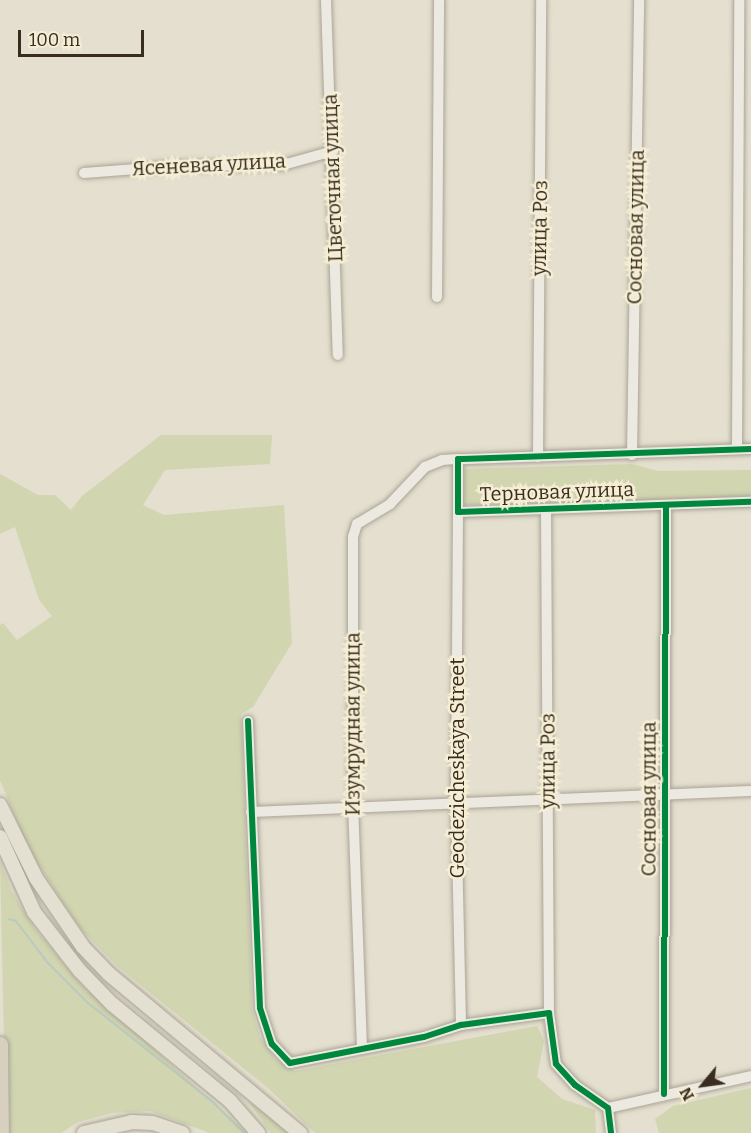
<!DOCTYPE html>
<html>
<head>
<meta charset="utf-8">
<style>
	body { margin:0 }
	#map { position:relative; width:751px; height:1133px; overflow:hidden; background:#e4dfce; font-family:Bitter,serif }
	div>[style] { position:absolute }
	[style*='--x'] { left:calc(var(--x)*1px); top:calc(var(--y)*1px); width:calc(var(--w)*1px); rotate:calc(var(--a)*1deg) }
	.green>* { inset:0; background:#d1d5b0 }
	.stream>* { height:2px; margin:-1px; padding:0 1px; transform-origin:1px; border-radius:1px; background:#b9cac1 }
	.roads { filter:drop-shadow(0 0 2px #aaa497) drop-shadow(0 0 2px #aaa497) }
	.minor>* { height:10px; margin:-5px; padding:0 5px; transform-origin:5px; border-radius:5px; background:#ece9e0 }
	.major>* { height:14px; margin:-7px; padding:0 7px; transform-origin:7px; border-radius:7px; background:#e4e0d1 }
	.highway>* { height:15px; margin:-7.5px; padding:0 7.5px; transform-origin:7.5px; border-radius:7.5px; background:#d7d0bf }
	.cycleway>* { height:6px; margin:-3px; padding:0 3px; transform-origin:3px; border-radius:3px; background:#00873e }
	span { translate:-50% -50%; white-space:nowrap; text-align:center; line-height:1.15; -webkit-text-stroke:5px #f5eed4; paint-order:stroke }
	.street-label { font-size:20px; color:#392d1f }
	.north { position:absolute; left:673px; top:1055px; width:60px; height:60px; -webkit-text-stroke:4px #f5eed4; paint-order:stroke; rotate:241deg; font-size:16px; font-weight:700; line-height:24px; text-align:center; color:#392d1f }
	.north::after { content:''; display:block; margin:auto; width:21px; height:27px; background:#392d1f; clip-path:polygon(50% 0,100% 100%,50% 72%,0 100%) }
	.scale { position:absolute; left:18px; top:30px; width:126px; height:27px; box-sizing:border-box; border:3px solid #392d1f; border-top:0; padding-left:8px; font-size:18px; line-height:21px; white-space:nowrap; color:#392d1f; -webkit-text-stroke:4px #f5eed4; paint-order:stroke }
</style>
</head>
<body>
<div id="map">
	<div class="green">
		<div style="clip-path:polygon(161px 435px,272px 435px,270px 464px,165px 470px,143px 505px,164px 515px,284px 505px,292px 643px,253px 707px,241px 714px,252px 1009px,260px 1037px,275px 1059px,295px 1071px,537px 1026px,544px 1041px,537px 1077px,562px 1099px,595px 1110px,596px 1133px,315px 1133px,269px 1089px,116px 965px,79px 927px,27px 847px,0 780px,0 625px,3px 623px,17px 640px,52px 616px,39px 600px,15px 527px,0 534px,0 474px,38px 495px,55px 495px,71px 510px,82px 496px)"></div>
		<div style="clip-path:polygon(632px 464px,658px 471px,751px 470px,751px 498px,463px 505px,463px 469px)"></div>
		<div style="clip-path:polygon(0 861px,11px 890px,35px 929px,83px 986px,248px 1133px,210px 1133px,150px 1111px,112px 1113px,78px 1122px,61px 1133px,6px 1133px)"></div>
		<div style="clip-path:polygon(751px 1088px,751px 1133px,659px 1133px,655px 1119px,673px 1106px)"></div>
		<div style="clip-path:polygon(248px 1101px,289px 1131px,290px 1133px,271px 1133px)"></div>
	</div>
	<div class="stream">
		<div style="--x:9;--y:919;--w:7;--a:16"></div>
		<div style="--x:16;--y:921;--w:51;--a:52.9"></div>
		<div style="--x:47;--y:962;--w:58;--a:45"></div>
		<div style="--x:88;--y:1003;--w:159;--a:38.4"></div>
		<div style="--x:213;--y:1102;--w:44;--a:45"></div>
	</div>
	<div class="roads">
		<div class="minor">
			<div style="--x:326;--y:0;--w:355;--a:88.1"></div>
			<div style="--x:84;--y:173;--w:92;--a:-4.4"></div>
			<div style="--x:176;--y:166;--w:107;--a:-0.5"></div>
			<div style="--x:283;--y:165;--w:52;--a:-15.6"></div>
			<div style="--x:437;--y:297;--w:297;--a:-89.6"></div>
			<div style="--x:737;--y:449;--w:449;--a:-89.7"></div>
			<div style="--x:751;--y:449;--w:293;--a:178"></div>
			<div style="--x:458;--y:459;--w:53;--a:90"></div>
			<div style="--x:458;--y:512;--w:293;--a:-2"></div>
			<div style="--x:632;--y:455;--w:455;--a:-89.1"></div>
			<div style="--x:538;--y:457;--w:457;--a:-89.6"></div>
			<div style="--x:546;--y:509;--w:504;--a:89.66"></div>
			<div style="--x:458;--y:512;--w:291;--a:90.4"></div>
			<div style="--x:456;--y:803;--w:222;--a:88.7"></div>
			<div style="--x:248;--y:721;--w:287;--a:87.6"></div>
			<div style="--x:260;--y:1008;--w:38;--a:72"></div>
			<div style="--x:272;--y:1044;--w:26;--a:47"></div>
			<div style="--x:290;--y:1063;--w:136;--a:-11"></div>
			<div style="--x:424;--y:1037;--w:39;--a:-18"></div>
			<div style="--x:461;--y:1025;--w:89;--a:-7.8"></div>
			<div style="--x:549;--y:1013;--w:51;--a:82.2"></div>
			<div style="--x:556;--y:1064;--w:28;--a:48"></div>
			<div style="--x:575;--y:1085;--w:40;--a:34.9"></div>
			<div style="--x:608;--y:1108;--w:25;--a:83"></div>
			<div style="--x:251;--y:812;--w:500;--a:-2.41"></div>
			<div style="--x:362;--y:1048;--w:243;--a:-92.1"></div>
			<div style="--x:353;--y:805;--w:268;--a:-90"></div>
			<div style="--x:353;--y:537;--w:14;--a:-73"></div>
			<div style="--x:357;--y:524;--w:39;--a:-31"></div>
			<div style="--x:390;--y:504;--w:51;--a:-46.6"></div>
			<div style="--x:425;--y:467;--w:18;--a:-22"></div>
			<div style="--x:442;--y:460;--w:16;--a:-4"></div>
			<div style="--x:664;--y:1094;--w:589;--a:-89.81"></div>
			<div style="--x:608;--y:1108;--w:147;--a:-12.6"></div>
		</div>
		<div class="major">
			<div style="--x:0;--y:805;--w:81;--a:63.7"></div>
			<div style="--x:36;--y:878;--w:83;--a:55.7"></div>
			<div style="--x:83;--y:947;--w:37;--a:46"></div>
			<div style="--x:109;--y:974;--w:249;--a:39.8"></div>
			<div style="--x:0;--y:837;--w:82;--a:65.6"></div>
			<div style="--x:34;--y:912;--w:75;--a:52.1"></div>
			<div style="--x:80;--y:971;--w:46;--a:45.9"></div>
			<div style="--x:112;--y:1004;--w:153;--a:39.4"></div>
			<div style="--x:230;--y:1101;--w:43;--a:48.8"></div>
			<div style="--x:84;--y:1133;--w:49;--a:-12.9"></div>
			<div style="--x:132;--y:1122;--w:21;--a:3"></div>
			<div style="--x:153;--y:1123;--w:31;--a:19"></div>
		</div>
		<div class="highway">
			<div style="--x:0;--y:1044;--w:89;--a:89.4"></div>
		</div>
	</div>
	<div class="cycleway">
		<div style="--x:751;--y:449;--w:293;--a:178"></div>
		<div style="--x:458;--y:459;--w:53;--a:90"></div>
		<div style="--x:458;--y:512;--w:293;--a:-2"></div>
		<div style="--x:248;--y:721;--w:287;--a:87.6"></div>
		<div style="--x:260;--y:1008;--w:38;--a:72"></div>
		<div style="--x:272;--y:1044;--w:26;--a:47"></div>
		<div style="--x:290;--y:1063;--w:136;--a:-11"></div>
		<div style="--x:424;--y:1037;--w:39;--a:-18"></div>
		<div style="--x:461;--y:1025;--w:89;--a:-7.8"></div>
		<div style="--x:549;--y:1013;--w:51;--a:82.2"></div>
		<div style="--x:556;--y:1064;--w:28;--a:48"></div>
		<div style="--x:575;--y:1085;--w:40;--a:34.9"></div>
		<div style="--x:608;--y:1108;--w:25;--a:83"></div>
		<div style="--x:664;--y:1094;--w:589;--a:-89.81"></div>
	</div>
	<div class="street-label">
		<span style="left:209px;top:165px;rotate:-3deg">Ясеневая улица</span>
		<span style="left:333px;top:178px;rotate:-92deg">Цветочная улица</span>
		<span style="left:636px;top:227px;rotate:-89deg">Сосновая улица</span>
		<span style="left:540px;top:228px;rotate:-89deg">улица Роз</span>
		<span style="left:557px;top:492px;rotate:-2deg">Терновая улица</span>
		<span style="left:353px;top:724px;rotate:-90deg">Изумрудная улица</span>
		<span style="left:548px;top:761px;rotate:-90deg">улица Роз</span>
		<span style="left:457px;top:768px;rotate:-90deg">Geodezicheskaya Street</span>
		<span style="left:649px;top:799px;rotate:-90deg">Сосновая улица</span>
	</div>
	<div class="north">N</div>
	<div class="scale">100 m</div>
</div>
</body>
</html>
